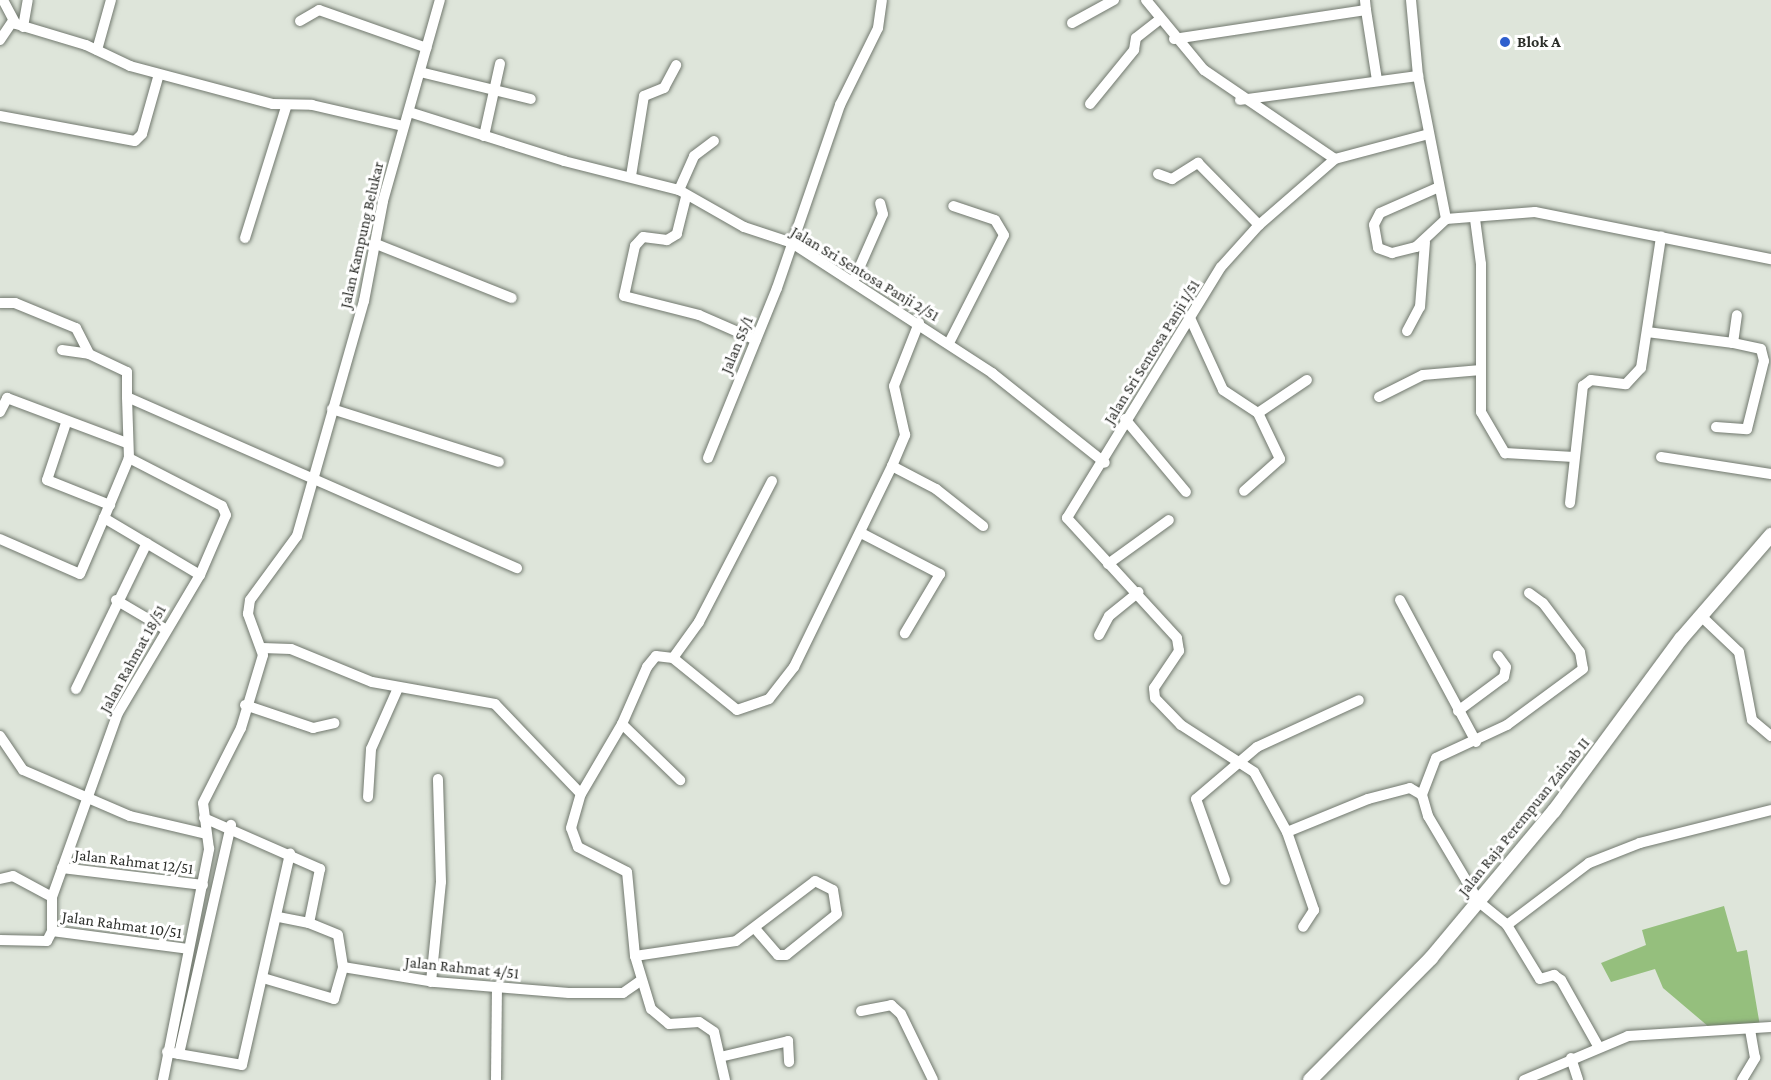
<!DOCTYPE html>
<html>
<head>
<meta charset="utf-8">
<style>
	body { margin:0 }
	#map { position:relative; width:1771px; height:1080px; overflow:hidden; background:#dee5da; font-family:"Crimson Pro",serif }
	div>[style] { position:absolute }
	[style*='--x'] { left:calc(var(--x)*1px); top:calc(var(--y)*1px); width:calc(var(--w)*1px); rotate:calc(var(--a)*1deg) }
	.green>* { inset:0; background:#95bf7d }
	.roads { filter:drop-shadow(0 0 2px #71786e) drop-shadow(0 0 2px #71786e) }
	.minor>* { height:10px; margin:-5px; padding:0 5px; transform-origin:5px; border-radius:5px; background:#fff }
	.major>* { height:14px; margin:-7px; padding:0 7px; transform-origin:7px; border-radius:7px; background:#fff }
	.dots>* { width:16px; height:16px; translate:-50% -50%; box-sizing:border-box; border:3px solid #fff; border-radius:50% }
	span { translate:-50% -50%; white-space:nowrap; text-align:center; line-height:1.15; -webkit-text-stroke:6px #fff; paint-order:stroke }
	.poi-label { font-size:16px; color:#2c2e2a; font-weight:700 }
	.left { translate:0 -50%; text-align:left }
	.street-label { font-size:16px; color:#2c2e2a }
</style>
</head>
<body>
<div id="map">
	<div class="green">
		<div style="clip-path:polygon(1724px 906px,1737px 952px,1747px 950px,1760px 1026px,1709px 1027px,1663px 988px,1655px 969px,1611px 982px,1601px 963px,1646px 945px,1642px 930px)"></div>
	</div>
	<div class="roads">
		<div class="minor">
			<div style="--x:3;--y:0;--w:27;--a:62"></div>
			<div style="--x:16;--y:24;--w:73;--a:16.7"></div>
			<div style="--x:86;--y:45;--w:49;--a:25.5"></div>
			<div style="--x:130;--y:66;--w:148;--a:14.9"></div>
			<div style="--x:273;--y:104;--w:39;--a:1"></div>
			<div style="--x:312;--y:105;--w:93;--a:13"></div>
			<div style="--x:1146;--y:0;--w:91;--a:50.4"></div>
			<div style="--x:1204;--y:70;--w:158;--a:34.2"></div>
			<div style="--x:1411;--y:0;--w:76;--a:84.7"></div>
			<div style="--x:1418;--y:76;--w:146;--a:78.9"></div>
			<div style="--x:1446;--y:219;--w:89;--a:-4.5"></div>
			<div style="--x:1535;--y:212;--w:241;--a:11.3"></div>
			<div style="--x:1366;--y:10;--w:71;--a:81.1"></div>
			<div style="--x:300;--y:21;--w:22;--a:-30"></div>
			<div style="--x:319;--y:10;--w:114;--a:19.4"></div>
			<div style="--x:1072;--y:23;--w:48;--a:-28.7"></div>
			<div style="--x:23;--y:27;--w:27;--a:-80"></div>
			<div style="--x:1174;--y:39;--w:194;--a:-8.6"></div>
			<div style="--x:1366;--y:10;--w:10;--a:-96"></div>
			<div style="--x:0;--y:40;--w:22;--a:-56"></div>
			<div style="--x:97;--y:50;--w:52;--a:-74.4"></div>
			<div style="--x:420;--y:72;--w:114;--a:13.7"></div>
			<div style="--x:1240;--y:100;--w:180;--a:-7.7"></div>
			<div style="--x:1090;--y:104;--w:70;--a:-50.8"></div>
			<div style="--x:1134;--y:50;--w:12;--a:-81"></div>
			<div style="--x:1136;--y:38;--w:31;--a:-38"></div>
			<div style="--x:409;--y:112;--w:163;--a:17.5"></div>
			<div style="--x:564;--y:161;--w:119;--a:14.2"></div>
			<div style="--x:679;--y:190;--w:75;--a:29.6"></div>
			<div style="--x:744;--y:227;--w:51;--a:18.4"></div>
			<div style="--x:792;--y:243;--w:239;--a:33"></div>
			<div style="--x:992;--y:373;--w:144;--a:38.5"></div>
			<div style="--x:0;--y:116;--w:137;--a:10.5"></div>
			<div style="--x:135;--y:141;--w:10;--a:-45"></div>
			<div style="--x:142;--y:134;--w:62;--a:-74.2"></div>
			<div style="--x:484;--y:136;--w:74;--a:-77.5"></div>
			<div style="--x:1158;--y:174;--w:15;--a:20"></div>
			<div style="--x:1172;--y:179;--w:31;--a:-32"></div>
			<div style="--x:1198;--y:163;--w:87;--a:45.5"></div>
			<div style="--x:631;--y:176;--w:81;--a:-80.8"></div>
			<div style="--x:644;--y:96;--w:22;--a:-22"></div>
			<div style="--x:664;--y:88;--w:26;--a:-62"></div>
			<div style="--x:1439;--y:187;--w:64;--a:156.2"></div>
			<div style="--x:1380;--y:213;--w:13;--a:117"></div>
			<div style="--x:1374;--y:225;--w:23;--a:80"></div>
			<div style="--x:1378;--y:248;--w:15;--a:20"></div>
			<div style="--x:1392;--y:253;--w:25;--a:-14"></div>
			<div style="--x:1416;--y:247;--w:41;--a:-43"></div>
			<div style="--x:679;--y:190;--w:37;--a:-66"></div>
			<div style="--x:694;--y:156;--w:25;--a:-37"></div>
			<div style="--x:686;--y:197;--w:38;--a:104"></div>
			<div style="--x:677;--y:234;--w:12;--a:149"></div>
			<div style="--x:667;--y:240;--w:24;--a:-173"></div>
			<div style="--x:643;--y:237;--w:12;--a:132"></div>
			<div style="--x:635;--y:246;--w:51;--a:102.4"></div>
			<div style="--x:624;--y:296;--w:77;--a:14.2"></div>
			<div style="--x:699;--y:315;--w:62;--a:23.7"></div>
			<div style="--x:1475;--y:219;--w:45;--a:82.4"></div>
			<div style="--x:1481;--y:264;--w:148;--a:90"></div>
			<div style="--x:1481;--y:412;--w:48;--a:59.7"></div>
			<div style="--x:1505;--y:453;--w:69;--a:3.3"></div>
			<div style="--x:245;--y:238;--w:137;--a:-72.6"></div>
			<div style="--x:376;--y:244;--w:146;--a:21.7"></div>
			<div style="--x:853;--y:282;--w:74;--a:-66.2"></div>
			<div style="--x:883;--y:214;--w:11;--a:-105"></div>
			<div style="--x:0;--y:303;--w:15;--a:0"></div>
			<div style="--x:15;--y:303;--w:66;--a:22.3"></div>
			<div style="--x:76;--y:328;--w:29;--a:63"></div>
			<div style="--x:89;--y:354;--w:42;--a:25.3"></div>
			<div style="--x:127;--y:372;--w:25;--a:90"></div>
			<div style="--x:1191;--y:320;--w:77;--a:65.4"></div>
			<div style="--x:1223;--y:390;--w:42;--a:33.3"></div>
			<div style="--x:1258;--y:413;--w:51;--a:64.4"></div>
			<div style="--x:1280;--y:459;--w:48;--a:138.4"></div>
			<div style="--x:1407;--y:331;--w:27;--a:-62"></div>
			<div style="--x:1420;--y:307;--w:65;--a:-85.6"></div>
			<div style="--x:1647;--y:332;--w:87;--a:7.3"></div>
			<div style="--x:1733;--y:343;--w:28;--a:-82"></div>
			<div style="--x:949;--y:343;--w:121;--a:-63"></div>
			<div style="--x:1004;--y:235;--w:17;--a:-121"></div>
			<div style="--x:995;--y:220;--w:44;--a:-161.6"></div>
			<div style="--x:62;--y:350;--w:27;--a:8"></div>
			<div style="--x:1379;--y:397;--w:49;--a:-26.6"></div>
			<div style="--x:1423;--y:375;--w:58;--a:-4.9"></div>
			<div style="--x:332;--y:409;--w:175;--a:17.6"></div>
			<div style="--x:0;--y:412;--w:16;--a:-63"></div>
			<div style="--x:7;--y:398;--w:128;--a:20.6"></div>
			<div style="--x:1258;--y:413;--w:59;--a:-34"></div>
			<div style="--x:1125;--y:419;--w:95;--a:50.1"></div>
			<div style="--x:66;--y:423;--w:60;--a:108.4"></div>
			<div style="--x:47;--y:480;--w:68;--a:21.6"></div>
			<div style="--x:1716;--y:427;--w:31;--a:4"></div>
			<div style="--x:1747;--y:429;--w:70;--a:-76"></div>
			<div style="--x:1764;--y:361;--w:12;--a:-104"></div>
			<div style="--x:1761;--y:349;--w:29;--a:-168"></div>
			<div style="--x:1661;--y:457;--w:111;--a:8.8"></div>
			<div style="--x:708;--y:458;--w:183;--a:-67.9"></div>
			<div style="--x:777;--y:288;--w:194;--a:-71"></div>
			<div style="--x:840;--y:105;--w:86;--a:-63.7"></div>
			<div style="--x:878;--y:28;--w:28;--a:-82"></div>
			<div style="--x:892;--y:466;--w:34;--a:-67"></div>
			<div style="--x:905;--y:435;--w:50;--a:-102.7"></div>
			<div style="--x:894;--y:386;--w:68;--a:-68.4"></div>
			<div style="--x:772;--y:481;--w:159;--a:117.4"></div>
			<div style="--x:699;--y:622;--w:44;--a:125.8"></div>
			<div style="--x:673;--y:658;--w:82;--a:39.1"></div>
			<div style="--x:737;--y:710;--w:34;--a:-19"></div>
			<div style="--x:769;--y:699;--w:41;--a:-52"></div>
			<div style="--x:794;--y:667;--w:224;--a:-64"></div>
			<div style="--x:892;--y:466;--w:50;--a:27.6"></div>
			<div style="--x:936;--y:489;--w:60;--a:38.2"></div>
			<div style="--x:1570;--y:503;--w:118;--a:-83.7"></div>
			<div style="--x:1583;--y:386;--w:10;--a:-37"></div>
			<div style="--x:1591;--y:380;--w:35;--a:7"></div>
			<div style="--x:1626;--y:384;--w:22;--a:-47"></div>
			<div style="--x:1641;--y:368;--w:133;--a:-81.3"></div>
			<div style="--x:863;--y:534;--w:87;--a:27.5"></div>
			<div style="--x:940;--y:574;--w:69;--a:120.7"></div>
			<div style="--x:0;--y:539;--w:87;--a:23.6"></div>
			<div style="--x:80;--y:574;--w:61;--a:-66.8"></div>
			<div style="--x:1108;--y:564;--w:75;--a:-35.8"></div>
			<div style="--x:200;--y:575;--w:112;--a:-149.3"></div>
			<div style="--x:104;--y:518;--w:65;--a:-67.4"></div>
			<div style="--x:129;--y:458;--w:61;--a:-91.9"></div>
			<div style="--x:127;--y:397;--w:426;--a:23.7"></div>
			<div style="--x:1529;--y:593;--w:17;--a:36"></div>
			<div style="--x:1543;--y:603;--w:61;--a:52.9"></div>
			<div style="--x:1580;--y:652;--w:17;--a:80"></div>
			<div style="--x:1583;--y:669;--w:94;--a:143.6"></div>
			<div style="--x:1507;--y:725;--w:78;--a:155.1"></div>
			<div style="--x:1436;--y:758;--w:40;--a:111"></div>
			<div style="--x:1422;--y:795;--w:22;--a:74"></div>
			<div style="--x:1428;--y:816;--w:100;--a:59.3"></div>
			<div style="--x:1479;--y:902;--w:36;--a:39"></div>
			<div style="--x:1507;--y:925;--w:63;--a:58.6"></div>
			<div style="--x:1540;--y:979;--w:15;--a:-16"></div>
			<div style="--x:1554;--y:975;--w:9;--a:36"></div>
			<div style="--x:1561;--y:980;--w:76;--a:60.7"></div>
			<div style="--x:116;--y:600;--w:57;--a:30.6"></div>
			<div style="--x:1400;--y:600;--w:161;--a:61.8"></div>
			<div style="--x:1701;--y:616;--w:52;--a:43.5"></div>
			<div style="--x:1739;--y:652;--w:69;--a:79.2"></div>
			<div style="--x:1752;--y:720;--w:25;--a:40"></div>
			<div style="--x:1099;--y:635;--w:21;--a:-62"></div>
			<div style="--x:1109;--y:616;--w:38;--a:-39"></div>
			<div style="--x:262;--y:648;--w:29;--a:2"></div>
			<div style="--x:291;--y:649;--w:87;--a:22.2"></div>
			<div style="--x:372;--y:682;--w:125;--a:10.1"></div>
			<div style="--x:495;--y:704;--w:124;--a:46.3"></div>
			<div style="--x:76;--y:689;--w:162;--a:-64.1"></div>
			<div style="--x:245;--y:705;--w:72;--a:18.7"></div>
			<div style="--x:313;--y:728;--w:22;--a:-13"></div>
			<div style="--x:1458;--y:711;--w:57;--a:-36.5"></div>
			<div style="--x:1504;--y:677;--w:10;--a:-79"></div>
			<div style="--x:1506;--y:667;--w:14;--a:-126"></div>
			<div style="--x:622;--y:724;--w:81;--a:44"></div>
			<div style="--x:0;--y:736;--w:41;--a:55.9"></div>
			<div style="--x:23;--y:770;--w:116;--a:23.3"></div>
			<div style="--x:130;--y:816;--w:78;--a:13.3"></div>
			<div style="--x:1422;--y:795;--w:14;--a:-150"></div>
			<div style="--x:1410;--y:788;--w:43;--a:165.3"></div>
			<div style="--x:1368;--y:799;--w:87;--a:157.8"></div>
			<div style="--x:1287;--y:832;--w:68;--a:-118.8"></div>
			<div style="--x:1254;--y:772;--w:87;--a:-147.2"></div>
			<div style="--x:1181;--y:725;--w:37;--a:-134"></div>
			<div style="--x:1155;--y:698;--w:10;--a:-96"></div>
			<div style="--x:1154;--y:688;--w:45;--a:-56"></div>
			<div style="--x:1179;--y:651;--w:13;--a:-99"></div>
			<div style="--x:1177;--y:638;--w:163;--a:-132.5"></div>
			<div style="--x:1067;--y:518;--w:294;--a:-58.5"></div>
			<div style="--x:1221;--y:267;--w:57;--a:-47.9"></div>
			<div style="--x:1259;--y:225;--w:101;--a:-41"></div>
			<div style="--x:1335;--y:159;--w:97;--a:-14.9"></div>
			<div style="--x:368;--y:797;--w:48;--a:-86.4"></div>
			<div style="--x:371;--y:749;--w:67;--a:-66.1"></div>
			<div style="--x:204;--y:818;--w:127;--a:23.7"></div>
			<div style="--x:320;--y:869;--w:55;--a:101.5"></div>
			<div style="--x:309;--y:923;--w:33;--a:-169"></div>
			<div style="--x:1287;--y:832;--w:83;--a:70.9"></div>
			<div style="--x:1314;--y:910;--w:20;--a:123"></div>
			<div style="--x:62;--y:868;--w:142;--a:6.9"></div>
			<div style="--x:0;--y:879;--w:13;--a:-13"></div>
			<div style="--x:13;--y:876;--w:44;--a:28.3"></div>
			<div style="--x:1225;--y:880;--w:86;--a:-109.7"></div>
			<div style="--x:1196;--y:799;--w:80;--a:-40.4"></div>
			<div style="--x:1257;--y:747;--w:112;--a:-24.7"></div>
			<div style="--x:309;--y:923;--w:31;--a:22"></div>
			<div style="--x:338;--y:935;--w:32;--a:81"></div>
			<div style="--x:343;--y:967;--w:93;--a:9.3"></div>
			<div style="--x:435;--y:982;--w:134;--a:4.7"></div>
			<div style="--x:569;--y:993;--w:54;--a:0"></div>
			<div style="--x:623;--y:993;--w:19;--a:-35"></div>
			<div style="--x:1507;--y:925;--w:103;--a:-37.1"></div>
			<div style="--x:1589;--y:863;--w:55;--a:-21.4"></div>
			<div style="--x:1640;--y:843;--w:135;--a:-14.1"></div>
			<div style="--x:52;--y:931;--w:34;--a:-90"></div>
			<div style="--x:52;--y:897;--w:195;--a:-70.3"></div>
			<div style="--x:118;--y:713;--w:161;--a:-59.3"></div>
			<div style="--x:200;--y:575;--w:65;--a:-66.6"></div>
			<div style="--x:226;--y:515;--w:10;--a:-114"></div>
			<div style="--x:222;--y:506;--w:105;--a:-152.7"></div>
			<div style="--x:52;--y:931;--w:137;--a:7.5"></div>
			<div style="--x:0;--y:940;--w:47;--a:1.2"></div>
			<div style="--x:47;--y:941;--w:11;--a:-63"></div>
			<div style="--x:635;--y:956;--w:84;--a:-95.4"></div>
			<div style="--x:627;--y:872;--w:55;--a:-153"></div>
			<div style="--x:578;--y:847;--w:20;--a:-110"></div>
			<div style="--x:571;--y:828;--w:35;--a:-74"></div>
			<div style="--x:581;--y:794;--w:81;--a:-59.6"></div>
			<div style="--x:622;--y:724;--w:62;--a:-66.3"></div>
			<div style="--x:647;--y:667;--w:14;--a:-51"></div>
			<div style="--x:656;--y:656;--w:17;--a:7"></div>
			<div style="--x:263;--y:978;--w:74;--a:16.5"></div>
			<div style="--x:334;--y:999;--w:33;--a:-74"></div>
			<div style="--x:431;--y:982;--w:100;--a:-84.3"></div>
			<div style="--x:441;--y:882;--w:103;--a:-91.7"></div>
			<div style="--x:861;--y:1011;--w:31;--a:-11"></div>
			<div style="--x:891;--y:1005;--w:13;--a:42"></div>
			<div style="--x:901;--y:1014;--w:73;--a:64.1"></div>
			<div style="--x:167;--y:1052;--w:76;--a:9.8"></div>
			<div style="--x:242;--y:1065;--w:217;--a:-77.2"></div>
			<div style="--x:179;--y:1054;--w:235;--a:-77.2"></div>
			<div style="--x:720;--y:1057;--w:70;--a:-13.2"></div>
			<div style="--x:788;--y:1041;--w:21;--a:87"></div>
			<div style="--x:1571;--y:1058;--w:23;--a:72"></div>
			<div style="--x:163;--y:1080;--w:236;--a:-78.7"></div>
			<div style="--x:209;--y:849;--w:46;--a:-97.4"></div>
			<div style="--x:203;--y:803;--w:84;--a:-63.1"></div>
			<div style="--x:241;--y:728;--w:76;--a:-73.2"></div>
			<div style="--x:263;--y:655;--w:44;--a:-110.1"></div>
			<div style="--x:248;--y:614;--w:14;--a:-82"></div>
			<div style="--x:250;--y:600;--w:79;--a:-53.7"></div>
			<div style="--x:297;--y:536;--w:244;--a:-74.1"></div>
			<div style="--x:364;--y:301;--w:102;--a:-79.2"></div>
			<div style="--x:383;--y:201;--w:209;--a:-74.2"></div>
			<div style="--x:496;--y:1080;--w:91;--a:-89.4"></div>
			<div style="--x:725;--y:1080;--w:49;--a:-102.9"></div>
			<div style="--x:714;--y:1032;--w:18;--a:-146"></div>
			<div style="--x:699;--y:1022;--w:30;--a:176"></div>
			<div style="--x:669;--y:1024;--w:23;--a:-140"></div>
			<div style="--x:651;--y:1009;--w:55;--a:-106.8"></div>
			<div style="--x:635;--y:956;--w:102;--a:-8.4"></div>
			<div style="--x:736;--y:941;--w:99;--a:-37.2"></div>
			<div style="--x:815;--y:881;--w:20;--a:27"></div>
			<div style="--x:833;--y:890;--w:24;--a:81"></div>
			<div style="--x:837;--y:914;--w:65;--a:141.2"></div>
			<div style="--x:786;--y:955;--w:8;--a:180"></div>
			<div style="--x:778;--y:955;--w:33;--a:-131"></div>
			<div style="--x:1524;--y:1080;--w:113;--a:-22.9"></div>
			<div style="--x:1628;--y:1036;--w:143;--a:-3.6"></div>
			<div style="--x:1742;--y:1080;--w:26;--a:-59"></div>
			<div style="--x:1755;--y:1058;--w:28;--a:-100"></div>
		</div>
		<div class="major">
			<div style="--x:1310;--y:1080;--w:172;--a:-45.2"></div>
			<div style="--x:1431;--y:958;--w:192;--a:-50.1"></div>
			<div style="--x:1554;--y:811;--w:214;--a:-53.6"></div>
			<div style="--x:1681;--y:639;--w:138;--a:-49.1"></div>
		</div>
	</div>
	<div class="dots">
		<div style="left:1505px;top:42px;background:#2f5fce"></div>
	</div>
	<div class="poi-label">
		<span class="left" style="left:1517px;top:42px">Blok A</span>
	</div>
	<div class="street-label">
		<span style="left:362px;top:235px;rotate:-77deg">Jalan Kampung Belukar</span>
		<span style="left:865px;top:274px;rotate:31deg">Jalan Sri Sentosa Panji 2/51</span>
		<span style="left:737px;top:345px;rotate:-67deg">Jalan S5/1</span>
		<span style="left:1152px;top:352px;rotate:-58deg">Jalan Sri Sentosa Panji 1/51</span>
		<span style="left:133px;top:659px;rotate:-61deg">Jalan Rahmat 18/51</span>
		<span style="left:1524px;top:817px;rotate:-51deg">Jalan Raja Perempuan Zainab II</span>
		<span style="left:134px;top:862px;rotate:7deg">Jalan Rahmat 12/51</span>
		<span style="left:122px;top:925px;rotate:8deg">Jalan Rahmat 10/51</span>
		<span style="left:462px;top:968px;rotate:6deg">Jalan Rahmat 4/51</span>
	</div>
</div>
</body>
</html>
